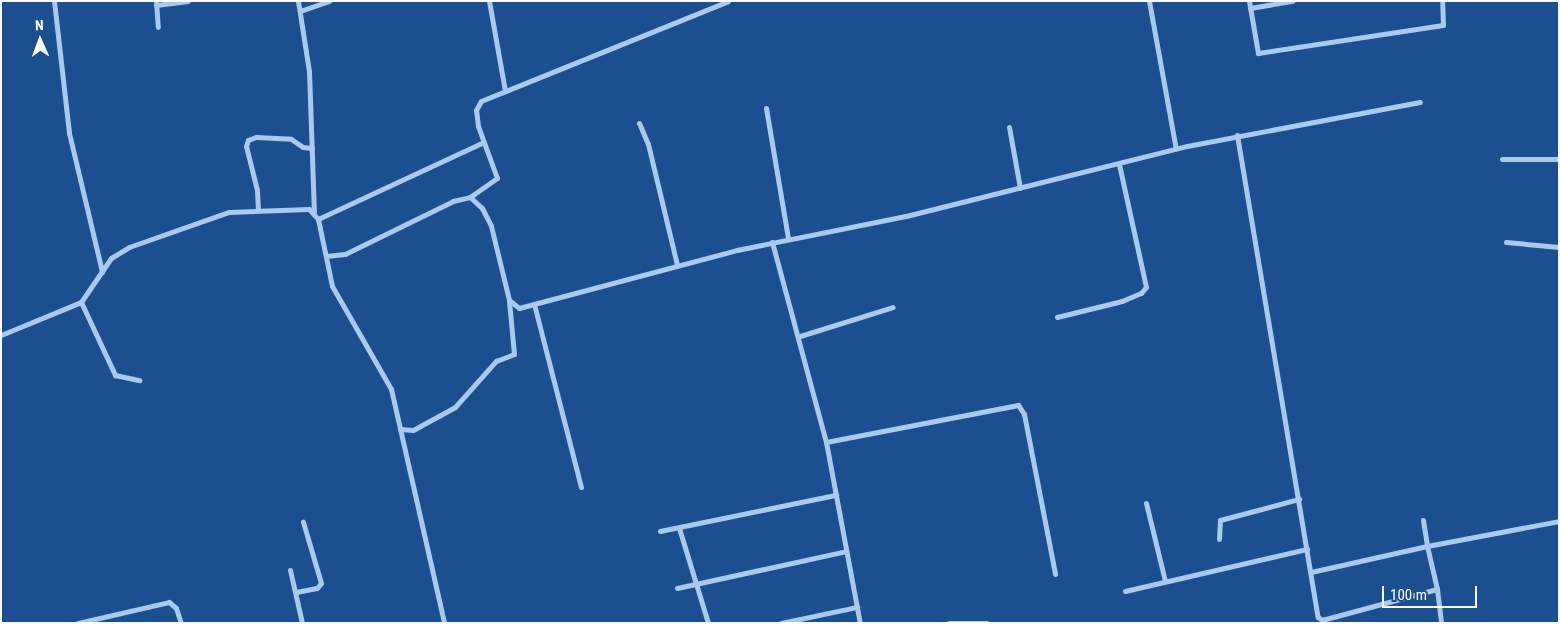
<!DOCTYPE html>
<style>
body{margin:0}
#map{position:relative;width:1560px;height:624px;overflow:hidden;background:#1b4f8f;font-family:"Roboto Condensed",sans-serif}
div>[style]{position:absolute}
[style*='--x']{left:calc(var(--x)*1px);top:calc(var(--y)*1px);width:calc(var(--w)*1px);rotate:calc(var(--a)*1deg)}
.street>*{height:5px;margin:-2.5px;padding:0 2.5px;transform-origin:2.5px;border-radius:2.5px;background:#a9c9ee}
span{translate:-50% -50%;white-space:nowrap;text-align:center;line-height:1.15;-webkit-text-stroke:4px #1b4f8f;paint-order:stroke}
.frame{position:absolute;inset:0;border:2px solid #fff;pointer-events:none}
.north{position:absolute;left:15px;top:15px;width:50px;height:50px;-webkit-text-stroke:4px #1b4f8f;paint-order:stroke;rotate:358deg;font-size:14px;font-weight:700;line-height:20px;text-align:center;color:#fff}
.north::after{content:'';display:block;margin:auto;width:18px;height:22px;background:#fff;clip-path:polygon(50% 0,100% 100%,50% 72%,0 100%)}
.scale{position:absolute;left:1382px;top:586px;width:95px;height:22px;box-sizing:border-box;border:2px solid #fff;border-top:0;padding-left:6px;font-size:15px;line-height:18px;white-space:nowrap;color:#fff;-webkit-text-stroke:4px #1b4f8f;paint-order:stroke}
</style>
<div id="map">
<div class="street">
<div style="--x:54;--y:1;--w:133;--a:83.5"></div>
<div style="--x:69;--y:133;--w:143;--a:76.6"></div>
<div style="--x:156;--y:1;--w:26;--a:86"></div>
<div style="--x:298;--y:1;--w:71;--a:81.1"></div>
<div style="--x:309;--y:71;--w:141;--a:88"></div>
<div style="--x:489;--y:1;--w:91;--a:79.9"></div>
<div style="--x:1149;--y:1;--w:150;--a:79.7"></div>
<div style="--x:1249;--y:1;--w:53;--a:80.2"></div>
<div style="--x:1258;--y:53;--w:187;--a:-8.6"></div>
<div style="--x:1443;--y:25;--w:24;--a:-92"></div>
<div style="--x:156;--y:5;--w:32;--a:-7"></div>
<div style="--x:1250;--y:8;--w:43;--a:-9.5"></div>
<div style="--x:300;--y:11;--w:31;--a:-19"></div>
<div style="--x:766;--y:108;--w:132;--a:80.4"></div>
<div style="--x:639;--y:123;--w:23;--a:67"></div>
<div style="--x:648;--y:144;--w:124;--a:76.5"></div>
<div style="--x:1009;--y:127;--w:62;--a:79.8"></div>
<div style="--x:1237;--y:135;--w:489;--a:80.5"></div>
<div style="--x:1318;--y:617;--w:5;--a:37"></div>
<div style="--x:1322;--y:620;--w:119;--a:-15.1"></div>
<div style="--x:1437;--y:589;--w:34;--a:83"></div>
<div style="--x:1502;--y:159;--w:57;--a:0"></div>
<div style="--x:470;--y:197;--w:33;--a:-35"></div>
<div style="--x:497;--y:178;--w:55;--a:-110.1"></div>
<div style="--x:478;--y:126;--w:16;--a:-97"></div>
<div style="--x:476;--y:110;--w:10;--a:-61"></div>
<div style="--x:481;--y:101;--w:266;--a:-22"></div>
<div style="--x:258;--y:210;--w:20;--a:-93"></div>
<div style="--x:257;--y:190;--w:45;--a:-104"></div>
<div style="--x:246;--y:146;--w:6;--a:-72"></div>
<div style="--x:248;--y:140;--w:9;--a:-21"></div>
<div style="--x:256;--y:137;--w:35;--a:3"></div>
<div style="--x:291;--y:139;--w:14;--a:34"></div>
<div style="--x:303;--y:147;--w:9;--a:6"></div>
<div style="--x:318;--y:219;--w:181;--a:-24.9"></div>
<div style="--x:772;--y:242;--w:207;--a:74.9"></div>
<div style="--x:826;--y:442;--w:184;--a:79.4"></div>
<div style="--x:1506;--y:242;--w:53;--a:5.4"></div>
<div style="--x:326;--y:256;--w:19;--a:-6"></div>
<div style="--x:345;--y:254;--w:120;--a:-26.1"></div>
<div style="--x:453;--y:201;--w:17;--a:-13"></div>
<div style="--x:470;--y:197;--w:16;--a:43"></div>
<div style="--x:482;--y:208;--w:20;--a:63"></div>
<div style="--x:491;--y:226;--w:76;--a:76.3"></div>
<div style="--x:509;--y:300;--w:13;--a:39"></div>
<div style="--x:519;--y:308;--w:226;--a:-14.9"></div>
<div style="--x:737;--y:250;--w:172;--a:-11.4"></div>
<div style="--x:906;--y:216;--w:290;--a:-14"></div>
<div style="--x:1187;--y:146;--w:237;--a:-10.7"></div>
<div style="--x:81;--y:302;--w:81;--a:65"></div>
<div style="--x:115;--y:375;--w:25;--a:12"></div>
<div style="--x:534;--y:304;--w:189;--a:75.6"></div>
<div style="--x:1057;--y:317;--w:67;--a:-13.8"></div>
<div style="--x:1122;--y:301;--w:21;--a:-23"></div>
<div style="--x:1141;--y:293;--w:8;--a:-50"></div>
<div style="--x:1146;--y:287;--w:126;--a:-102.4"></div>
<div style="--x:1;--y:335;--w:87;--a:-22.4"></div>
<div style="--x:81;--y:302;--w:53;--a:-55.7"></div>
<div style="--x:111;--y:258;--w:21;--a:-31"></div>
<div style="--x:129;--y:247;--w:106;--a:-19.3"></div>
<div style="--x:229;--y:212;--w:80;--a:-2.1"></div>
<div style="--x:309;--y:209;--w:13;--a:48"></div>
<div style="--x:318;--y:219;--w:68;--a:78.2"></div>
<div style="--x:332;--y:286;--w:119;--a:60.2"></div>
<div style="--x:391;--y:389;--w:240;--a:77.2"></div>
<div style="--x:800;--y:336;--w:97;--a:-17.3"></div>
<div style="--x:400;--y:429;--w:13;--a:4"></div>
<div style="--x:413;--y:430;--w:48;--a:-28.7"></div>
<div style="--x:455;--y:407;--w:62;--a:-48.3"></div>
<div style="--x:496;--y:361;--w:19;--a:-21"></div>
<div style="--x:514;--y:354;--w:53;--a:-95.4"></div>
<div style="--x:826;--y:442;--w:196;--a:-10.9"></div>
<div style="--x:1018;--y:405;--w:11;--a:56"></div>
<div style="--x:1024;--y:414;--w:163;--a:79"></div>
<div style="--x:1146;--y:503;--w:80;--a:76.3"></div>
<div style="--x:1423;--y:520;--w:26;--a:81"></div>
<div style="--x:1427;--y:546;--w:134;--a:-10.7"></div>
<div style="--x:679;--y:528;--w:99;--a:73"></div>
<div style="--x:660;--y:531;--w:180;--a:-11.6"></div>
<div style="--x:1219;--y:539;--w:19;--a:-87"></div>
<div style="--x:1220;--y:520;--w:82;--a:-14.9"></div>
<div style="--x:290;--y:570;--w:54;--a:77.2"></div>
<div style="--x:1311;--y:572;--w:119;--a:-12.6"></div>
<div style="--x:1427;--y:546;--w:44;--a:76.9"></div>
<div style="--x:677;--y:588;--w:173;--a:-12.3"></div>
<div style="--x:1125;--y:591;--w:187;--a:-13"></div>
<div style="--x:296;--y:592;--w:21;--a:-11"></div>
<div style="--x:317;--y:588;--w:6;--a:-51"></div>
<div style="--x:321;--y:583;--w:64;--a:-106.4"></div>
<div style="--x:78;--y:623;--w:93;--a:-13"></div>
<div style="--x:169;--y:602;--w:9;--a:41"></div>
<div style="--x:176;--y:608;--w:16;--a:72"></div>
<div style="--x:781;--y:623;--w:78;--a:-11.9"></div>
<div style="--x:949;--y:623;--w:38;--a:0"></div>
</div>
<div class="frame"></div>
<div class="north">N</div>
<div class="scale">100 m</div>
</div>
